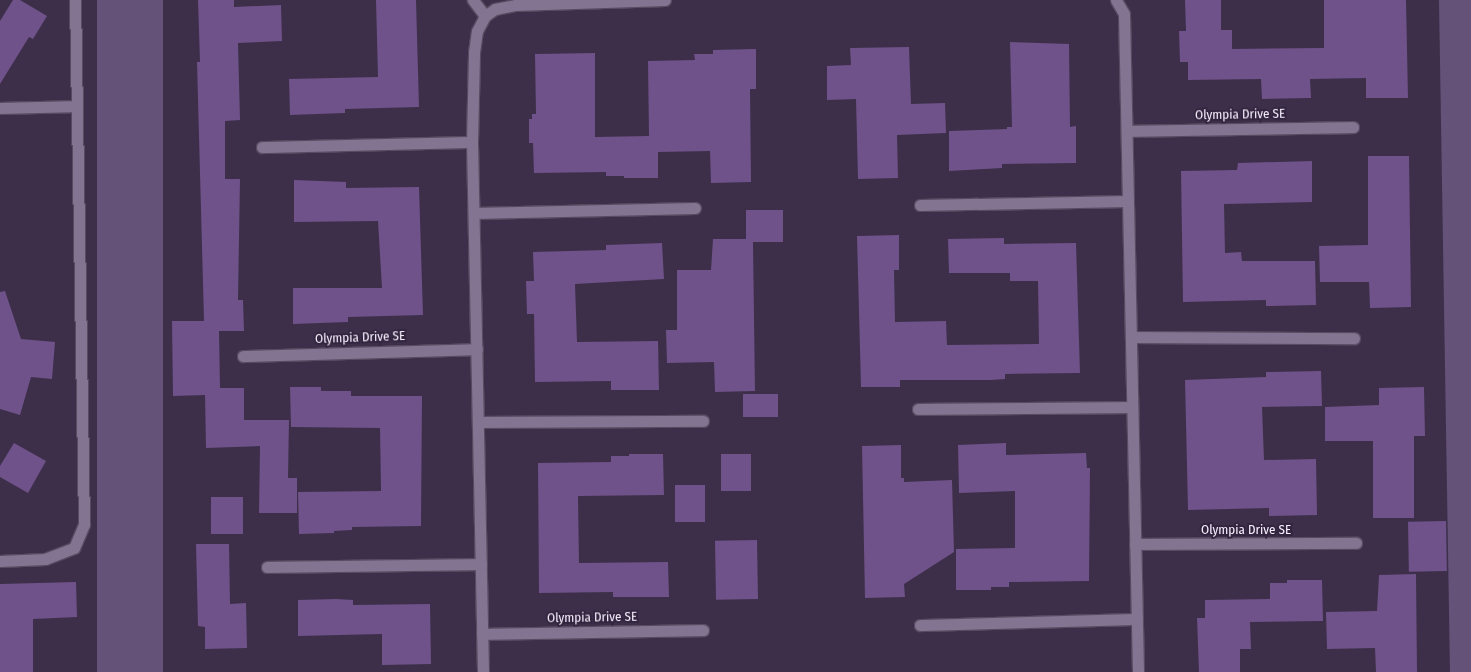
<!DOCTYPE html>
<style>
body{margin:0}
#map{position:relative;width:1471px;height:672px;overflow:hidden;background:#3d2f4a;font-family:"Fira Sans Condensed",sans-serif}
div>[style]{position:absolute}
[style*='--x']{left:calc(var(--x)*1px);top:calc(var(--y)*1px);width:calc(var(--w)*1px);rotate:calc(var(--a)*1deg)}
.green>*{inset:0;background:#655278;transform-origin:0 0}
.building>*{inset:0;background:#6f5289;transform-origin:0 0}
.roads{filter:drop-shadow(1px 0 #574b61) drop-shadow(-1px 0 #574b61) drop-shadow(0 1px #574b61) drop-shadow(0 -1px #574b61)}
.service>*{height:11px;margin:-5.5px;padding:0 5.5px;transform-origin:5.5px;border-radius:5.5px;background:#837492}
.minor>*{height:11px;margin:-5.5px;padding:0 5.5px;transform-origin:5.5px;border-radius:5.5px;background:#837492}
span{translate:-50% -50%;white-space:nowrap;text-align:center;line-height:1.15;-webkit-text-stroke:4px #33253f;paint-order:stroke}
.street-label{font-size:13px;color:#f7f0fe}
</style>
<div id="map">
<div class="green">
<div style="left:97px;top:0;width:66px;height:672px"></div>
<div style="clip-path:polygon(1439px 0,1471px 0,1471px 672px,1450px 672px)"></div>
</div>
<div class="building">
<div style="clip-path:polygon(13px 0,20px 0,47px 16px,33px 39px,29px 37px,0 84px,0 21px)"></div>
<div style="clip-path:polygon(198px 0,234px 0,234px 7px,281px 5px,282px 41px,238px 43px,240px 120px,225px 121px,225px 179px,240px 179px,238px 300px,243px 300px,244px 331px,219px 331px,220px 388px,244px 388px,244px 420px,289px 420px,288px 478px,297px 478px,297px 513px,259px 513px,260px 446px,206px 448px,205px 395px,173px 396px,172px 321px,204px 321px,197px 62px,200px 62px)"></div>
<div style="clip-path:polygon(376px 0,416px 0,419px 107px,345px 109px,345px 113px,290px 115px,289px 79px,378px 77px)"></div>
<div style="clip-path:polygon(1185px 0,1221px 0,1221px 30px,1232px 30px,1232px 49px,1324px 48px,1324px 0,1406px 0,1408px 98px,1366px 98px,1366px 78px,1310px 79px,1311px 98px,1262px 99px,1261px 79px,1188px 80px,1188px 62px,1180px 62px,1179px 31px,1186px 31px)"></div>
<div style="clip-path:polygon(1010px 42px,1069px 44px,1070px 127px,1076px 126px,1076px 163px,1002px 164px,1002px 168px,949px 171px,949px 131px,1007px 129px,1007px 127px,1012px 127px)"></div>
<div style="clip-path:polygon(909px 47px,911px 104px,945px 103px,946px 133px,897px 135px,898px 178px,858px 179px,856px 99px,827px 100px,827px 66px,851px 65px,850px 48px)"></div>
<div style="clip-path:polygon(756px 49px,756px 89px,750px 89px,751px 182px,711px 183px,710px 151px,658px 152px,658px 178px,624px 178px,624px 176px,606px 176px,606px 172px,534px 173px,533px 143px,529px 143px,529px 119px,532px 119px,532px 114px,536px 114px,535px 54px,595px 53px,595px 137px,649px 136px,648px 61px,695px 60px,694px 54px,713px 54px,713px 50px)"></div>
<div style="clip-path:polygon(1368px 156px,1409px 156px,1411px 307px,1370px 308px,1369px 282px,1320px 282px,1319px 246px,1368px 245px)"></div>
<div style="clip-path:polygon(1312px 161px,1312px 202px,1224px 204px,1225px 253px,1241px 252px,1242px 261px,1315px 261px,1316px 305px,1266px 306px,1266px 300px,1183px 302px,1181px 171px,1237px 170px,1238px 163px)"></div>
<div style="clip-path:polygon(294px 180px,346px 182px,346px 188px,419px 187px,423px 315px,348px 317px,348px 322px,293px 324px,293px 288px,382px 288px,378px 221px,294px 222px)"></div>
<div style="clip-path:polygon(746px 210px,783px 210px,783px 242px,753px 242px,755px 391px,715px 392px,714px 362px,667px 363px,666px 330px,677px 330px,677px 270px,711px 270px,713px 239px,746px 239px)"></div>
<div style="clip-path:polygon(899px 235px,899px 270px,894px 270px,895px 322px,946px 321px,947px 345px,1039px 344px,1038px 281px,1010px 281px,1010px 273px,949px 273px,948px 239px,1004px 238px,1004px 244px,1076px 243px,1080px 373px,1005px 374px,1005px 379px,991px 380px,900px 380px,900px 387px,861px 387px,857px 236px)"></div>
<div style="clip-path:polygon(662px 243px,664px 279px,575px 284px,577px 342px,658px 341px,659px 390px,611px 390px,611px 381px,535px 382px,534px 314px,527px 314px,526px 281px,534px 281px,533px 252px,606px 250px,606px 245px)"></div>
<div style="clip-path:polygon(5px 291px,21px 339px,55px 342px,52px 379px,31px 377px,20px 415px,0 409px,0 292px)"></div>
<div style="clip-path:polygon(1321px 371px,1322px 406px,1262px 407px,1264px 460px,1316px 459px,1317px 515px,1269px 516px,1269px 508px,1188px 510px,1185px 380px,1266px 377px,1266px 372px)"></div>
<div style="clip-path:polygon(290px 387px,321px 387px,321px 391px,351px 391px,351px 396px,422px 396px,421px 526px,352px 527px,352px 530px,334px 531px,334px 533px,299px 534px,298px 492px,381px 491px,380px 428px,291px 427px)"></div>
<div style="clip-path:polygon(1424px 387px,1425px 436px,1414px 436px,1414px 518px,1373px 518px,1373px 441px,1325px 441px,1325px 407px,1379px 405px,1379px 388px)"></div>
<div style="left:778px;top:394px;width:23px;height:35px;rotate:90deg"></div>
<div style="clip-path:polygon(14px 443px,46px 461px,28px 493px,0 477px,0 466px)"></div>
<div style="clip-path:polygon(1006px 443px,1006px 455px,1086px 453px,1087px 468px,1090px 468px,1089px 581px,1009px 582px,1009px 587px,991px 587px,991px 590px,956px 590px,956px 549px,1015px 548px,1015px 491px,959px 493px,958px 445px)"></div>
<div style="clip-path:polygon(901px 445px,901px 478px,904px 478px,904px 482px,952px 480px,954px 552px,904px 584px,905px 597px,865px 598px,862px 446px)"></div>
<div style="clip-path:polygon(629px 454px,663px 454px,664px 495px,578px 496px,579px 563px,668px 562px,669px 597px,613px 597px,613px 592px,539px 593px,538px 463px,611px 462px,611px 456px,629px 456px)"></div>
<div style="left:721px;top:454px;width:30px;height:37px"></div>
<div style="left:705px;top:485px;width:37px;height:30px;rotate:90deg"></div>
<div style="left:211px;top:497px;width:32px;height:37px"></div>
<div style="left:1446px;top:521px;width:50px;height:38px;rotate:89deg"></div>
<div style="left:757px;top:540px;width:59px;height:42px;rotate:89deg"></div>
<div style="clip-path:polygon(196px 544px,229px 544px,230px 604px,246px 603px,247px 648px,205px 649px,205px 627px,198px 626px)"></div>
<div style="clip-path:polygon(1416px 574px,1417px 672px,1376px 672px,1375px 648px,1327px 649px,1326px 612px,1377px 611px,1379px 575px)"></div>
<div style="clip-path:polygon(1287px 580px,1322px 580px,1323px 621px,1250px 622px,1251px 649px,1240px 649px,1240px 672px,1199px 672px,1197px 618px,1205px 618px,1205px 600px,1270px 599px,1270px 583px,1287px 583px)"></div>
<div style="clip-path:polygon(76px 582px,77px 617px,33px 619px,33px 672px,0 672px,0 584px)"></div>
<div style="clip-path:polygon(336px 599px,353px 600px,353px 605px,430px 604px,431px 664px,382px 665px,382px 634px,298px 636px,298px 600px)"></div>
</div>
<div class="roads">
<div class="service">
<div style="--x:0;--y:108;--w:75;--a:-1.5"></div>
<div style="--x:0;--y:561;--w:45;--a:-2.5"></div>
<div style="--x:45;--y:559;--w:31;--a:-21"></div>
<div style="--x:74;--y:548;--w:26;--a:-67"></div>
<div style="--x:84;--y:524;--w:524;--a:-90.98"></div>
</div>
<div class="minor">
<div style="--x:473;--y:0;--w:20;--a:53"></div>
<div style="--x:1116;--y:0;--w:16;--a:60"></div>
<div style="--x:1124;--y:14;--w:658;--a:88.78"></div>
<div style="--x:1127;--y:131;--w:226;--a:-1"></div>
<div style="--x:262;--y:147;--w:210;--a:-1.4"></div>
<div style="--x:920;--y:205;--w:208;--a:-1.1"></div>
<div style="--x:474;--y:213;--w:221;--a:-1.3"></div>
<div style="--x:1131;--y:337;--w:223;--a:0.3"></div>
<div style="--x:243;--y:356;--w:234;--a:-1.7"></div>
<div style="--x:918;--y:409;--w:214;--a:-0.5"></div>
<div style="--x:478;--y:422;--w:225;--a:-0.3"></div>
<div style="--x:1135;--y:544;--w:221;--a:-0.3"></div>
<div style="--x:267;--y:567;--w:214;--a:-0.8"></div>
<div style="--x:920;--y:625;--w:217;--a:-1.6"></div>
<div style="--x:482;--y:634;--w:221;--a:-1"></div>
<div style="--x:483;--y:672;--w:530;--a:-91.19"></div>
<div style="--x:472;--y:142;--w:90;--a:-88.7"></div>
<div style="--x:474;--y:52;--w:21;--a:-82"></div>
<div style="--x:477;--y:31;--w:17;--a:-62"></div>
<div style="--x:485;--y:16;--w:12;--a:-35"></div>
<div style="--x:495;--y:9;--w:20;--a:-11"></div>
<div style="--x:515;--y:5;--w:150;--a:-1.9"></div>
</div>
</div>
<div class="street-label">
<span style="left:1240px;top:115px;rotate:-1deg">Olympia Drive SE</span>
<span style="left:360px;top:338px;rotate:-2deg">Olympia Drive SE</span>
<span style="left:1246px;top:530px">Olympia Drive SE</span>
<span style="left:592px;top:618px;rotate:-1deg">Olympia Drive SE</span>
</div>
</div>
